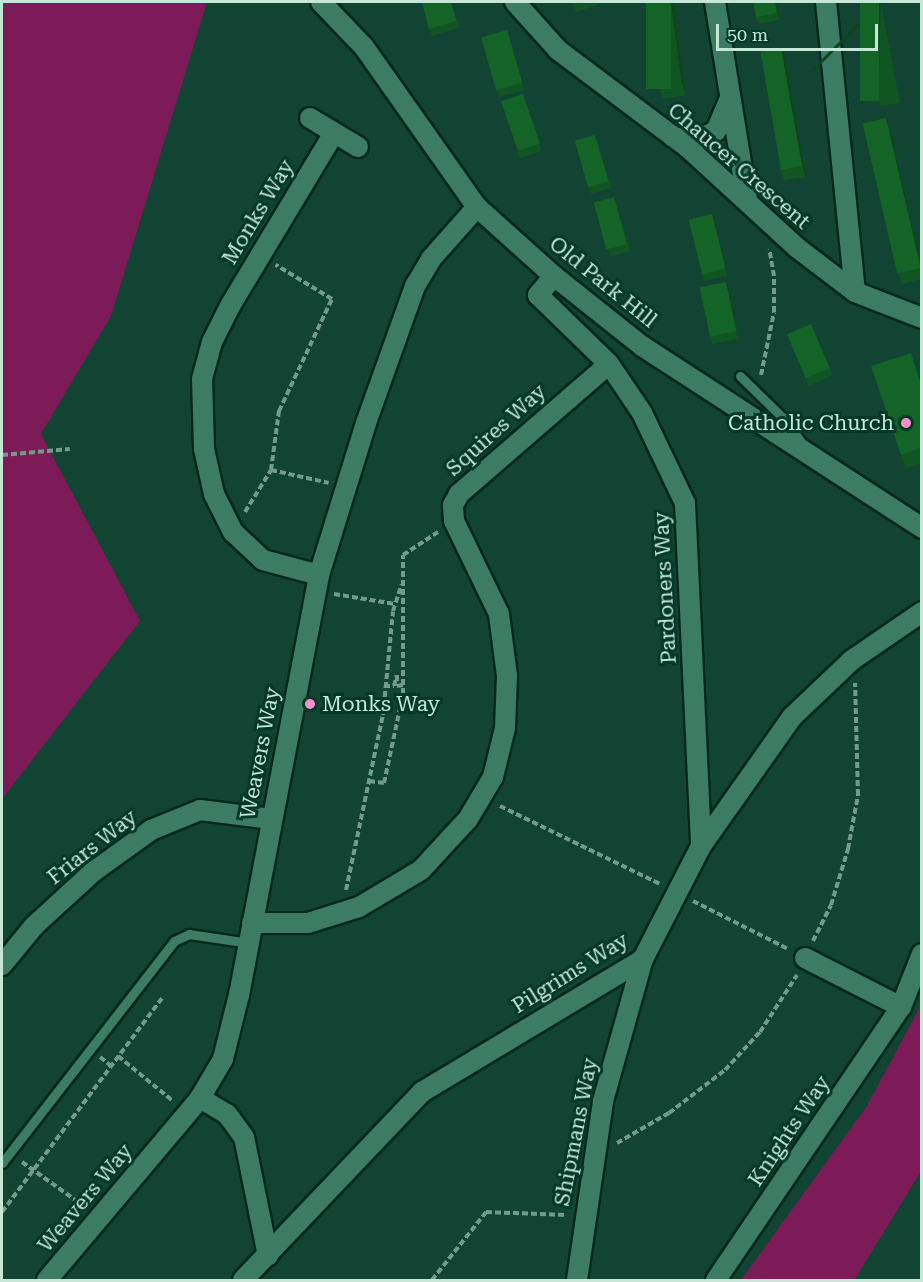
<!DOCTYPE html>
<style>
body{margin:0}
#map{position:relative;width:923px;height:1282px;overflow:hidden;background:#143;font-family:"Roboto Serif",serif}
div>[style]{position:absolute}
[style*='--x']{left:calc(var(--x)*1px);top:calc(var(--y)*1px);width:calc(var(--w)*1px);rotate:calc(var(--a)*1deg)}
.green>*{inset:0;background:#7c1b58}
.path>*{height:4px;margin-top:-2px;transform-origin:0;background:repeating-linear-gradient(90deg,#739b8c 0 6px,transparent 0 9px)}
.roads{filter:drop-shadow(2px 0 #05281c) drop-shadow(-2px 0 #05281c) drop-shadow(0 2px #05281c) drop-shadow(0 -2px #05281c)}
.service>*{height:9px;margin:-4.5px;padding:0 4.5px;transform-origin:4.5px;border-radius:4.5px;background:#3c7c65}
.minor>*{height:20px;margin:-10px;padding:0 10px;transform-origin:10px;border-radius:10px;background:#3c7c65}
.wall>*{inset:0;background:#152;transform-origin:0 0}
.shaded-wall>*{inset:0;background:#0e451b;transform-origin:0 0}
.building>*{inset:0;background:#146327;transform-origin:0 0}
.dots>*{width:16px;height:16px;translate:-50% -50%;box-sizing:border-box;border:3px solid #033929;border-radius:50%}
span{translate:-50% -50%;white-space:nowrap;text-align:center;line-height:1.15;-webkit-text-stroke:6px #033929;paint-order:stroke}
.street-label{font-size:21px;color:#c6e6d8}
.poi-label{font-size:21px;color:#c6e6d8}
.right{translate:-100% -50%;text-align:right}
.left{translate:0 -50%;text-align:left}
.frame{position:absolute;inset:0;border:3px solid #c6e6d8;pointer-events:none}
.scale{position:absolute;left:716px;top:24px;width:162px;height:27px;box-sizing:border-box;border:3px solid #c6e6d8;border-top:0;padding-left:8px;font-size:18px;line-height:21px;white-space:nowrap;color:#c6e6d8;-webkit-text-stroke:4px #033929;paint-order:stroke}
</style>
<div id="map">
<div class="green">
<div style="clip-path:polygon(2px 2px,207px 2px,111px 316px,41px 434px,140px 621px,2px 799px)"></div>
<div style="clip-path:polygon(921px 1005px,921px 1171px,857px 1276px,854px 1280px,741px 1280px,867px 1106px)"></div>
</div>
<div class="path">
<div style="--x:761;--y:375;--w:64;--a:-78.3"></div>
<div style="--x:774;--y:312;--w:36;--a:-90"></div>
<div style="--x:774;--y:276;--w:27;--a:-100"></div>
<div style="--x:2;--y:455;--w:68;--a:-5"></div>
<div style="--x:271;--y:470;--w:59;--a:12.6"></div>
<div style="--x:245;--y:512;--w:49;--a:-58.2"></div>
<div style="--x:271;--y:470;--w:60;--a:-82.3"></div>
<div style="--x:279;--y:411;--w:124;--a:-64.7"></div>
<div style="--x:332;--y:299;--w:66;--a:-148.7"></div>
<div style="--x:334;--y:594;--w:62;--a:9.3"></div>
<div style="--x:384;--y:686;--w:10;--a:0"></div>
<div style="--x:394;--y:686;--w:11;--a:-75"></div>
<div style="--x:397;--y:675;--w:11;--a:90"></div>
<div style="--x:397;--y:686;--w:6;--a:-9"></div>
<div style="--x:369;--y:781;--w:15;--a:8"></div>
<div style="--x:384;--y:783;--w:91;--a:-77.9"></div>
<div style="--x:403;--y:694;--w:139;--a:-90"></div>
<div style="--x:403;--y:555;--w:42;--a:-33.3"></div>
<div style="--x:500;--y:806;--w:178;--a:26"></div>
<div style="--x:346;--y:890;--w:179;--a:-78.1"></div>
<div style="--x:383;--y:715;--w:104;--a:-84.5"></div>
<div style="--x:393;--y:611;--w:28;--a:-72"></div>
<div style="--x:693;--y:901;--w:106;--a:26.8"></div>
<div style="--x:813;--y:941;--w:40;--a:-63.4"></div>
<div style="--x:831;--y:905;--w:59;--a:-73.1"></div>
<div style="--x:848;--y:849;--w:55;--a:-79.5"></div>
<div style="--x:858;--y:795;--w:112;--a:-91.5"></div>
<div style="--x:118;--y:1056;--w:71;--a:39.3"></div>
<div style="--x:100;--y:1057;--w:14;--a:39"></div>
<div style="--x:617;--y:1143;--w:60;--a:-30"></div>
<div style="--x:669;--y:1113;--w:71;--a:-37.5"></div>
<div style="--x:725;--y:1070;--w:52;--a:-47.4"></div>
<div style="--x:760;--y:1032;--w:68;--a:-57"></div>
<div style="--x:22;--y:1162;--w:76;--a:35.4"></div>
<div style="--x:2;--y:1212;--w:269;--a:-53.2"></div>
<div style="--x:432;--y:1280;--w:87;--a:-51.5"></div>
<div style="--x:486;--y:1212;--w:80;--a:2.1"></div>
</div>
<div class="roads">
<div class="service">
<div style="--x:740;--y:376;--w:63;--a:44.4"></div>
<div style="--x:785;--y:420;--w:27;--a:54"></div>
<div style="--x:2;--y:1163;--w:281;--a:-52.2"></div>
<div style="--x:174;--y:941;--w:17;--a:-25"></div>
<div style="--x:189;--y:934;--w:61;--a:8.5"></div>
</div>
<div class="minor">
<div style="--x:321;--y:2;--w:62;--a:46.3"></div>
<div style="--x:364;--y:47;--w:196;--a:54.8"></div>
<div style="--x:477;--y:207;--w:103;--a:41.9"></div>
<div style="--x:554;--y:276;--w:112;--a:38.5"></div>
<div style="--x:642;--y:346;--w:334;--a:33"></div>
<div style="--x:515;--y:2;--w:64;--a:48.1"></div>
<div style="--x:558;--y:50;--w:161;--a:36.9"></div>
<div style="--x:687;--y:147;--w:148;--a:42.5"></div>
<div style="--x:796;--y:247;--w:74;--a:37.3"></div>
<div style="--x:855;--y:292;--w:72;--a:21.2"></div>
<div style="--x:715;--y:2;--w:200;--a:80.8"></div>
<div style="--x:826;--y:2;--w:291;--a:84.3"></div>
<div style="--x:310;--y:118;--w:56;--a:31.1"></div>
<div style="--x:673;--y:137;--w:21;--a:11"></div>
<div style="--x:694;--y:141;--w:24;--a:-24"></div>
<div style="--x:716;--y:131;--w:33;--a:-67"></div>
<div style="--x:554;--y:276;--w:25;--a:130"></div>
<div style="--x:538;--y:295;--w:99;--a:44.2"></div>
<div style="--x:609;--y:364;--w:59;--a:56"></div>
<div style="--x:642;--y:413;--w:100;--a:64.5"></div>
<div style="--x:685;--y:503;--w:343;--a:87.3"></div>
<div style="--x:319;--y:575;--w:58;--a:-165"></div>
<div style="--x:263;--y:560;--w:41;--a:-137"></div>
<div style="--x:233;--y:532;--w:42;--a:-116.6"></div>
<div style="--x:214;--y:494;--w:46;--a:-102.5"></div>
<div style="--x:204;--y:449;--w:70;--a:-91.6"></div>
<div style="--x:202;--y:379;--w:38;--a:-75"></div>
<div style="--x:212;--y:342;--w:40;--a:-63.4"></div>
<div style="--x:230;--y:306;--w:202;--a:-59"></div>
<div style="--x:252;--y:923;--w:56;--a:0"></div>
<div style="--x:308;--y:923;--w:53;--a:-17.4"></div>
<div style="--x:359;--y:907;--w:72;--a:-30.8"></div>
<div style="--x:421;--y:870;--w:69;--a:-47.3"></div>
<div style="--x:468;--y:819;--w:49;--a:-59.2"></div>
<div style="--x:493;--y:777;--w:50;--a:-76.2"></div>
<div style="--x:505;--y:728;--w:52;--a:-87.8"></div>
<div style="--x:507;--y:676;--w:63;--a:-97.4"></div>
<div style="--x:499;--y:614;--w:103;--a:-115.8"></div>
<div style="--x:454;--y:521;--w:16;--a:-94"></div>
<div style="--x:453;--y:505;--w:13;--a:-61"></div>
<div style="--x:459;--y:494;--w:198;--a:-40.9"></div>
<div style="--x:805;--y:958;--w:108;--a:27"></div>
<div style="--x:2;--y:965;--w:50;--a:-50.6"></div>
<div style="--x:34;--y:926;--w:80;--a:-42.5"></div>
<div style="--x:93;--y:872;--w:72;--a:-35.9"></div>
<div style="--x:151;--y:830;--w:53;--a:-22.2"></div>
<div style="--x:200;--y:810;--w:72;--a:7.2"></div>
<div style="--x:200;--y:1098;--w:31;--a:31"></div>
<div style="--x:227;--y:1114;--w:29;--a:54"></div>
<div style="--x:244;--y:1137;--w:121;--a:78.6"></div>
<div style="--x:47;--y:1280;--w:238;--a:-49.9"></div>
<div style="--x:200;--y:1098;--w:45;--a:-59.5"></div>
<div style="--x:223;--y:1059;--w:66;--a:-76"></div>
<div style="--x:239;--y:995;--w:428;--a:-79.2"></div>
<div style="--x:319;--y:575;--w:159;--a:-72.8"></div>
<div style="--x:366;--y:423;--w:145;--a:-70.3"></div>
<div style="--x:415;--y:286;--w:31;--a:-59"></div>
<div style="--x:431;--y:259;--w:69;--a:-48.5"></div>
<div style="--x:243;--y:1280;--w:260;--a:-46.4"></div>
<div style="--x:422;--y:1092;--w:258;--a:-31"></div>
<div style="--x:643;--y:959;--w:127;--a:-62.8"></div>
<div style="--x:701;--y:846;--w:158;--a:-54.8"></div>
<div style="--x:792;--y:717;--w:83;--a:-43.5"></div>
<div style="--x:852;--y:660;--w:85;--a:-34.4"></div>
<div style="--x:577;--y:1280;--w:181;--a:-81.7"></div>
<div style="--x:603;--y:1101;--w:148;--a:-74.3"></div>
<div style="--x:716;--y:1280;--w:330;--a:-55.9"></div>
<div style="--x:901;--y:1007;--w:57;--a:-68.4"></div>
</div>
</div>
<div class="wall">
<div style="clip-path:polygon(451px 2px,459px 28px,432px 36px,429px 29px)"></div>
<div style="clip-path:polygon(572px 2px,597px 2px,598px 5px,576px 12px)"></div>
<div style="clip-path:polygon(646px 2px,673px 2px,686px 95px,663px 99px,659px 88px)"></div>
<div style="clip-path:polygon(776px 2px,780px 20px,758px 24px,756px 17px)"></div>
<div style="clip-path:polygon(881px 4px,900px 103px,881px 106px,878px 99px)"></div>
<div style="clip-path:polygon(507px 30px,524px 90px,499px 97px,496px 90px)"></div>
<div style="clip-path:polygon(781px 48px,785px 58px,806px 177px,784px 180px,780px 170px)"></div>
<div style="left:523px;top:94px;width:60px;height:23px;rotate:72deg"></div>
<div style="clip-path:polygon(890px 129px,921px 265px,921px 279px,902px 284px,898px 273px)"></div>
<div style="clip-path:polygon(595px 135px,611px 188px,591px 194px,589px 187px)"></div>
<div style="clip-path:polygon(614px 197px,630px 251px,610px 257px,608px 250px)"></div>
<div style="clip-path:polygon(712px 214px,715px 221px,727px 276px,704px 281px,702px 274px)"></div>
<div style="clip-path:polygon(729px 290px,738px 339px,712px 344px,710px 336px)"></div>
<div style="clip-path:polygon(787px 335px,830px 368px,833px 375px,809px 386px)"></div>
<div style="clip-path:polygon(921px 382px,921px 463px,906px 468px,901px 455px)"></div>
</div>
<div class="shaded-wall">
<div style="clip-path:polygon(671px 2px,673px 2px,686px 95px,682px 85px)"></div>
<div style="clip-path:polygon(775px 2px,776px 2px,780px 20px,777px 13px)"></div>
<div style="left:879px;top:2px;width:3px;height:96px;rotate:45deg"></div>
<div style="clip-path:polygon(781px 48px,785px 58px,806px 177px,802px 166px)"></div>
<div style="clip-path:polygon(886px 118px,890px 129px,921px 265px,921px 270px)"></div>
<div style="clip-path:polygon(712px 214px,715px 221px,727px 276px,725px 268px)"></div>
<div style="clip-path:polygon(726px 282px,729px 290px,738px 339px,736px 331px)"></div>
</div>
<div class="building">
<div style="clip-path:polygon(422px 2px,451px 2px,456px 21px,429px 29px)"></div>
<div style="left:646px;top:2px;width:25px;height:87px"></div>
<div style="clip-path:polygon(753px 2px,775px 2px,777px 13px,756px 17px)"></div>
<div style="left:860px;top:2px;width:19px;height:99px"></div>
<div style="left:507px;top:30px;width:55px;height:27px;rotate:74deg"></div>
<div style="left:781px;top:48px;width:120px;height:21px;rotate:80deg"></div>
<div style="left:523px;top:94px;width:52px;height:23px;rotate:71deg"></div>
<div style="left:886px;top:118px;width:154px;height:24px;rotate:77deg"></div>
<div style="left:595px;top:135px;width:48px;height:21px;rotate:74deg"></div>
<div style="left:614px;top:197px;width:49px;height:21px;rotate:75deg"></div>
<div style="left:712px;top:214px;width:56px;height:24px;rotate:76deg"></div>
<div style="left:726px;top:282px;width:50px;height:27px;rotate:78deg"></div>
<div style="left:811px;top:324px;width:48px;height:26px;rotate:67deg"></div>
<div style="clip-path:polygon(911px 353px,921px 384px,921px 448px,901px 455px,871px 366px)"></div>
</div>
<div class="dots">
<div style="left:906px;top:423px;background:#f98fc9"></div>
<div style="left:310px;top:704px;background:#f98fc9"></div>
</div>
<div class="street-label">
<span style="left:739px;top:166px;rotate:41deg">Chaucer Crescent</span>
<span style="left:258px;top:212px;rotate:-59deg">Monks Way</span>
<span style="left:603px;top:282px;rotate:39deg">Old Park Hill</span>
<span style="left:496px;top:430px;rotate:-42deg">Squires Way</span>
<span style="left:665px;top:588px;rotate:-93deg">Pardoners Way</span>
<span style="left:260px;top:753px;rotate:-79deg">Weavers Way</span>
<span style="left:92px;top:847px;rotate:-38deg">Friars Way</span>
<span style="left:570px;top:973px;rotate:-32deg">Pilgrims Way</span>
<span style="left:789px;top:1131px;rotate:-56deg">Knights Way</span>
<span style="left:576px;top:1132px;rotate:-79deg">Shipmans Way</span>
<span style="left:85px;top:1198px;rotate:-50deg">Weavers Way</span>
</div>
<div class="poi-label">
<span class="right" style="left:894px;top:423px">Catholic Church</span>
<span class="left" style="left:322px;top:704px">Monks Way</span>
</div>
<div class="frame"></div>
<div class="scale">50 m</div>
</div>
